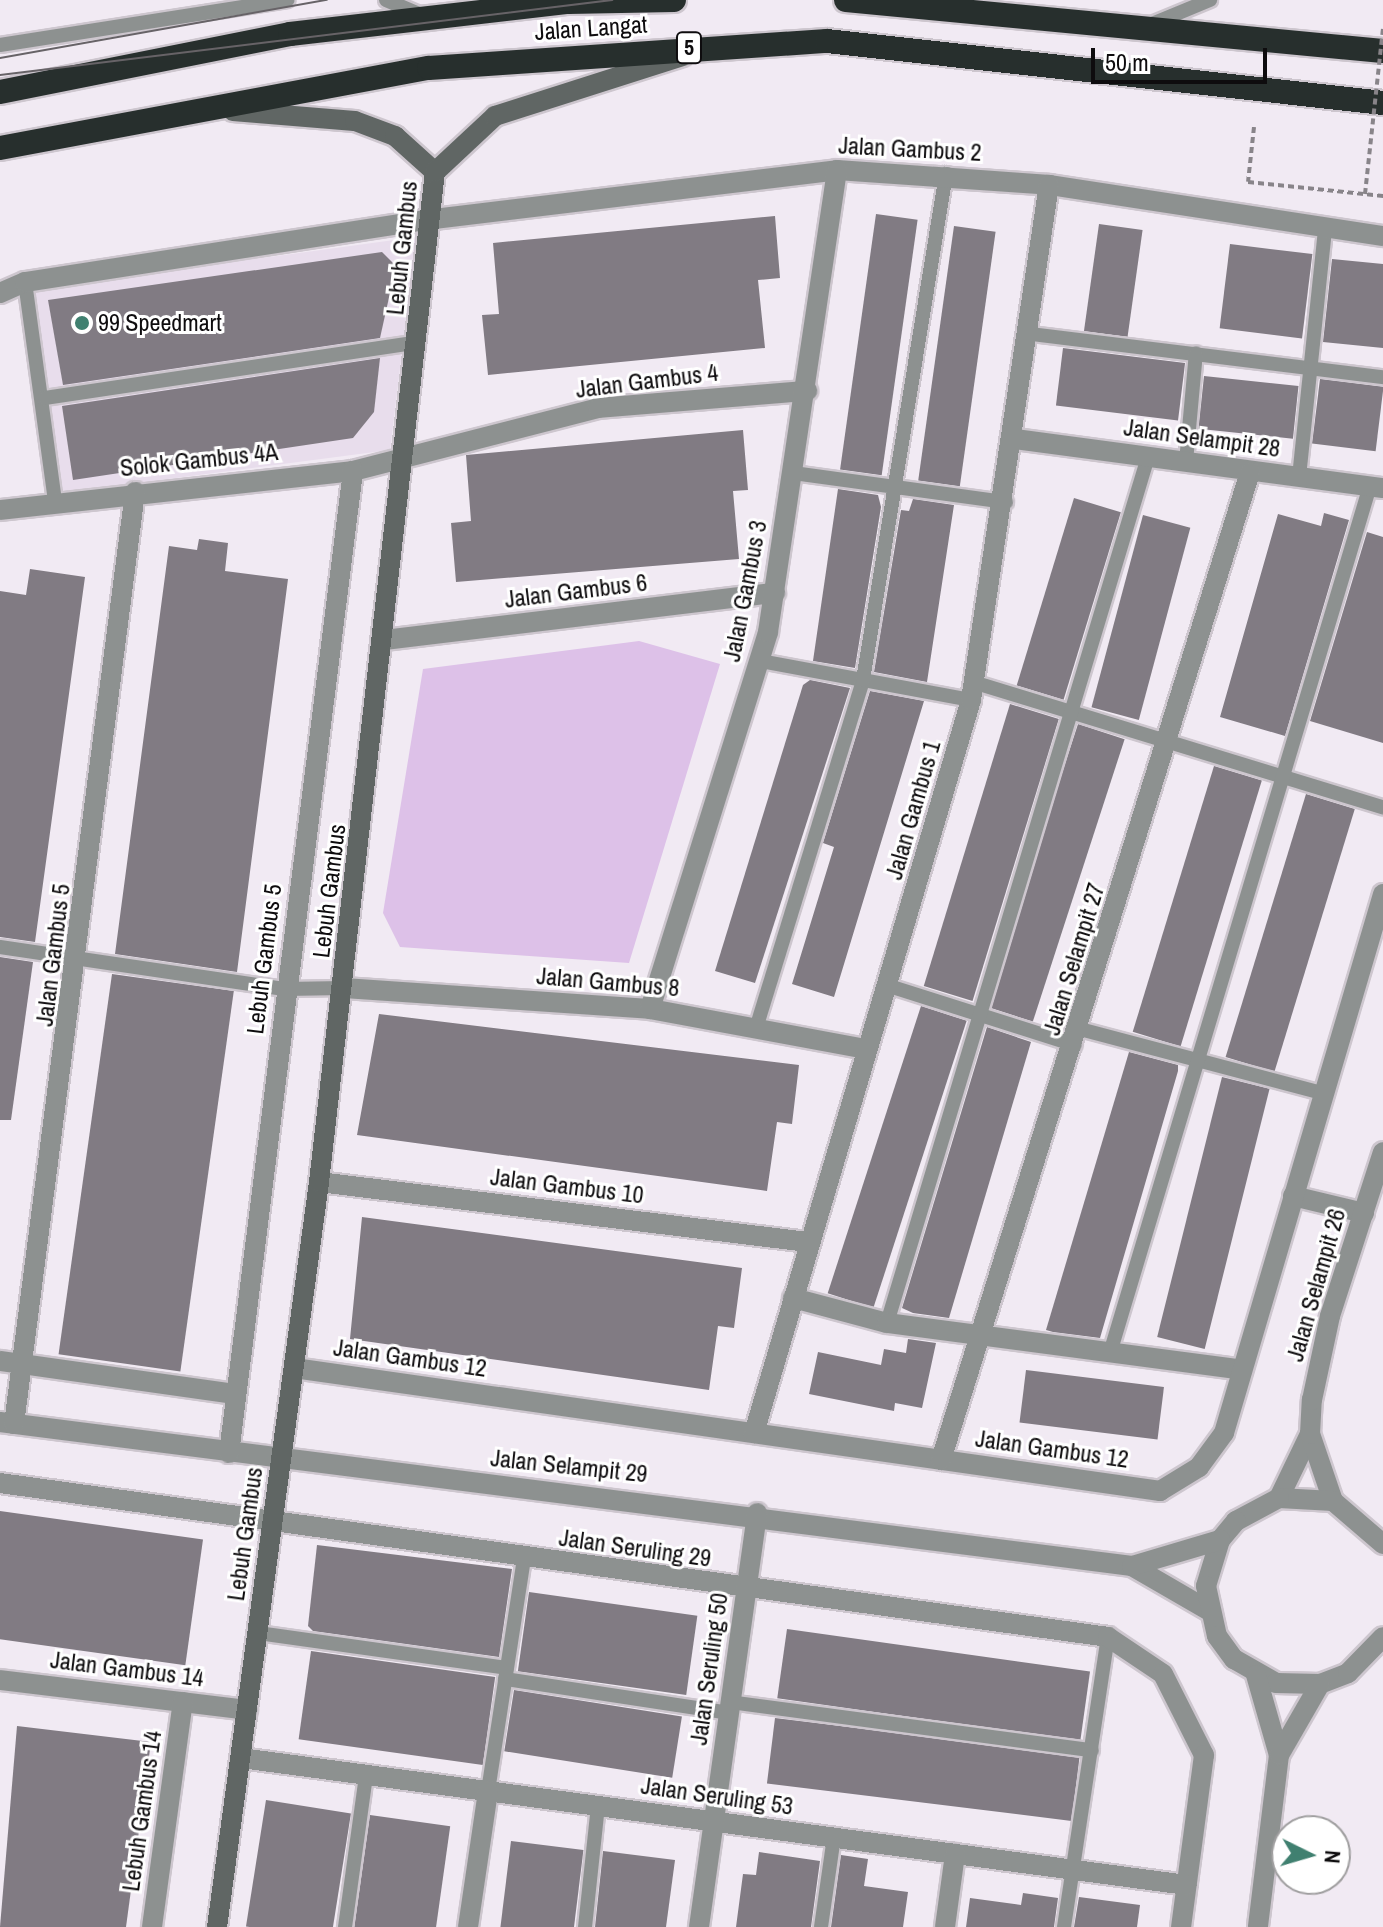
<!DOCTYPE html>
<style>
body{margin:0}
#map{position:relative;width:1383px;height:1927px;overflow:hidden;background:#f1eaf3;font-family:"Archivo Narrow",sans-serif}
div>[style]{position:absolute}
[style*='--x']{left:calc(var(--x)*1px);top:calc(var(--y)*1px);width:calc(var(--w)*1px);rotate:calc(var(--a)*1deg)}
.built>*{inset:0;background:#e8ddec}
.green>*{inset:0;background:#ddc1e8}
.building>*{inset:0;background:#817b83;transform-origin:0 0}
.path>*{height:4px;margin-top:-2px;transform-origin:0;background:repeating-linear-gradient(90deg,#888489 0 6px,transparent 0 10px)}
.roads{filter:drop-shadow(2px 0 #cdc6ce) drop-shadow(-2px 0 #cdc6ce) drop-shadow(0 2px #cdc6ce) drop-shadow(0 -2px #cdc6ce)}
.lane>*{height:14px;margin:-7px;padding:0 7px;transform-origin:7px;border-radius:7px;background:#8d9190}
.street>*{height:20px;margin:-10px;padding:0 10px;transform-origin:10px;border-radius:10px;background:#8d9190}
.secondary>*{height:20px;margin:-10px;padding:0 10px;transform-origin:10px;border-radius:10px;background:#606664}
.highway>*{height:24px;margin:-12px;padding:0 12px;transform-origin:12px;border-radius:12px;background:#272f2d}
.tram>*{height:2px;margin:-1px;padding:0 1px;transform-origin:1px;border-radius:1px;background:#676367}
.path-bridge>*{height:4px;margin-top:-2px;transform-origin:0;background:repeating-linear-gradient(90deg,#888489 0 6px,transparent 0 10px)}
.dots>*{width:22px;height:22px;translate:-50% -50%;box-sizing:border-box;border:4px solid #fff;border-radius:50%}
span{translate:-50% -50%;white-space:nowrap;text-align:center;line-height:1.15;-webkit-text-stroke:6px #fff;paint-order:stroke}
.shield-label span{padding:2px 6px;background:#fff;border:2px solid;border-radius:6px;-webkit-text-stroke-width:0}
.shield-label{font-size:22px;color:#0e0c0e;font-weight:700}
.street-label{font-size:24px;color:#0e0c0e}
.poi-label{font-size:24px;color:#0e0c0e}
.left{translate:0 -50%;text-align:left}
.north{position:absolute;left:1271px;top:1815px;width:80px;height:80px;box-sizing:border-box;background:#fff;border:2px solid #9f9e9f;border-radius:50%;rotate:95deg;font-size:22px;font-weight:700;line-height:32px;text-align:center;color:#0e0c0e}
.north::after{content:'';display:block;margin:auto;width:28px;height:36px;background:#408070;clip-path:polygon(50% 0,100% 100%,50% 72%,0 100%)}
.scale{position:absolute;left:1091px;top:48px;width:176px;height:36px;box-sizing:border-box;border:4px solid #0e0c0e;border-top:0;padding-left:10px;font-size:24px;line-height:28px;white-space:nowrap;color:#0e0c0e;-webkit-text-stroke:6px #fff;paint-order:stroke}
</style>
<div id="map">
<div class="built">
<div style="clip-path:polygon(416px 237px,390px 450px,61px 493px,35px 289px)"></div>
</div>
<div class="green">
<div style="clip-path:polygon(639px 641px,720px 664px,629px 963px,400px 947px,383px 913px,423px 669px)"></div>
</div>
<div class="building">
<div style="left:876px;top:214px;width:42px;height:258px;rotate:8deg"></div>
<div style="clip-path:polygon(775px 216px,780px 278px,758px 280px,765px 348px,488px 375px,482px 315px,499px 314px,493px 243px)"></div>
<div style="left:1099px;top:224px;width:44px;height:108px;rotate:8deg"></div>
<div style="left:954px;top:226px;width:42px;height:257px;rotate:8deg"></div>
<div style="left:1230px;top:244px;width:83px;height:85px;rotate:7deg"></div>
<div style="clip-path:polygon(382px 252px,396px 266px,380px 338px,63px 385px,48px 300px)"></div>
<div style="clip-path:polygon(1332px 259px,1383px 264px,1383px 348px,1323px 342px)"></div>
<div style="left:1063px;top:348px;width:123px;height:58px;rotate:7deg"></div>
<div style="clip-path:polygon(380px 358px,374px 412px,353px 438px,73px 480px,62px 406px)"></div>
<div style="left:1204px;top:376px;width:95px;height:53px;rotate:6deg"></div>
<div style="left:1320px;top:379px;width:64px;height:65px;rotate:7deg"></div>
<div style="clip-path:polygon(743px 430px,748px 490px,733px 491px,739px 559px,456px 582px,451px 523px,471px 521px,466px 455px)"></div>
<div style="clip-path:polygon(838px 489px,878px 495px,881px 507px,855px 668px,813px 661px)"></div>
<div style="left:1074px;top:498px;width:49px;height:196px;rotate:17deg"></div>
<div style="clip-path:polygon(913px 499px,954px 505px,927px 682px,874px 672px,901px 510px,909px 511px)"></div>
<div style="clip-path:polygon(1324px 513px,1349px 520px,1285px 736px,1220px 717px,1278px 514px,1321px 526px)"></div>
<div style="left:1143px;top:515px;width:49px;height:199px;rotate:15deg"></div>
<div style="clip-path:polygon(1367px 532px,1383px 537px,1383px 743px,1310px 721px)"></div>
<div style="clip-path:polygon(199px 539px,228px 543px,225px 571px,288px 579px,237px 972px,115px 954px,169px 546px,197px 550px)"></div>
<div style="clip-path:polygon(30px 569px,85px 577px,35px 942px,0 937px,0 591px,26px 595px)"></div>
<div style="clip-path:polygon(810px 680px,850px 688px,755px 983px,715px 971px,803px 685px)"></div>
<div style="clip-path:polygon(870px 691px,924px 701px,834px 997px,792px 984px,834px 847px,823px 843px)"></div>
<div style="left:1010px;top:704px;width:51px;height:295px;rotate:17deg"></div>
<div style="left:1078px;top:724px;width:49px;height:297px;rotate:18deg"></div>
<div style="left:1214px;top:766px;width:50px;height:278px;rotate:17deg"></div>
<div style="left:1306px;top:794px;width:51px;height:275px;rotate:17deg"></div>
<div style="clip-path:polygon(0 957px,33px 962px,11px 1120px,0 1120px)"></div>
<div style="left:112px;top:974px;width:123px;height:384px;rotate:8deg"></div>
<div style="left:921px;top:1006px;width:48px;height:302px;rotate:18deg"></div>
<div style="clip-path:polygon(379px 1014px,799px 1065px,792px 1124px,777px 1122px,767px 1191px,357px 1135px)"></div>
<div style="clip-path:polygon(987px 1027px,1031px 1042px,949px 1318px,913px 1313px,902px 1308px)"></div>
<div style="clip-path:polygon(1129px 1052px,1178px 1065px,1178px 1071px,1100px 1338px,1053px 1332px,1046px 1330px)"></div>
<div style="left:1222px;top:1077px;width:49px;height:268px;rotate:14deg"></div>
<div style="clip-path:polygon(362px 1217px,742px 1268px,734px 1328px,718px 1326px,709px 1390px,350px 1339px)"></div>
<div style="clip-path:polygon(908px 1339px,936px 1343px,922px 1408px,895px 1403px,894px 1411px,809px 1394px,818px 1352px,881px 1365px,884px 1349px,906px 1353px)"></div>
<div style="left:1026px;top:1370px;width:139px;height:53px;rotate:7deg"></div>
<div style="left:0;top:1511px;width:205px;height:127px;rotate:8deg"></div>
<div style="clip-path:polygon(317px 1545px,512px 1569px,499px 1657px,313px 1631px,308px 1626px)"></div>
<div style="left:529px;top:1592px;width:170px;height:80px;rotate:8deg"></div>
<div style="left:787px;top:1629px;width:306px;height:70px;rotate:8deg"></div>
<div style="left:311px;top:1651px;width:186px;height:89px;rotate:8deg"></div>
<div style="left:514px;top:1690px;width:170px;height:62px;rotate:9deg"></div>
<div style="left:775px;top:1718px;width:307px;height:66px;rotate:7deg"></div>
<div style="clip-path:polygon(17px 1726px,151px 1742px,126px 1927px,0 1927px)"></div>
<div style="left:266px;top:1800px;width:86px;height:128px;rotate:9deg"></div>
<div style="left:370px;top:1815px;width:81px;height:113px;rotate:8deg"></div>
<div style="left:511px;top:1841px;width:73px;height:87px;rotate:7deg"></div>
<div style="clip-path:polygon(603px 1851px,675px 1860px,666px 1927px,595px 1927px)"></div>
<div style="clip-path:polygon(759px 1852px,820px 1861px,811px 1927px,736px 1927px,743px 1874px,756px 1875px)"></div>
<div style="clip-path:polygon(841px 1855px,868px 1859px,864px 1886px,908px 1892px,903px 1927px,831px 1927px)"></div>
<div style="clip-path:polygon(1023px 1893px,1058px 1898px,1054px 1927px,966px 1927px,970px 1898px,1021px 1905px)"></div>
<div style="clip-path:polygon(1079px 1897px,1140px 1905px,1137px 1927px,1074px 1927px)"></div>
</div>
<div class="path">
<div style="--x:1254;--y:127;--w:55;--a:96.2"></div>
<div style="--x:1248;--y:182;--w:136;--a:5.9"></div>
</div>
<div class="roads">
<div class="lane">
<div style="--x:386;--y:0;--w:39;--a:23"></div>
<div style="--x:1152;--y:24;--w:63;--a:-22.5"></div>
<div style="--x:0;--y:45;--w:291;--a:-8.9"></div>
<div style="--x:25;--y:282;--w:221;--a:82.2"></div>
<div style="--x:1031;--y:334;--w:355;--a:7"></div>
<div style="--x:45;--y:398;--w:377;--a:-8.5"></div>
<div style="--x:1186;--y:462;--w:109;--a:-84.8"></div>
<div style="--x:793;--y:473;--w:215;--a:7.8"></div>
<div style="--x:1299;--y:477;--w:249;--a:-84"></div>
<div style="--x:760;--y:661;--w:215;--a:10.5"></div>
<div style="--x:973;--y:682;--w:429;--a:17"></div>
<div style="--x:0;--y:947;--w:289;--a:8.4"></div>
<div style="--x:286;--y:989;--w:57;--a:-1"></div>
<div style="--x:886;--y:985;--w:198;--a:17.6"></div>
<div style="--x:757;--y:1025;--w:361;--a:-72.9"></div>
<div style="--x:863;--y:680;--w:513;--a:-80.68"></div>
<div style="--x:1080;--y:1029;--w:251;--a:14.8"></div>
<div style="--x:887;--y:1323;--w:904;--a:-73.23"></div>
<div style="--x:1110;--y:1353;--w:905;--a:-73.31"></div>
<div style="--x:258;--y:1633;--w:251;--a:8"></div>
<div style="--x:505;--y:1679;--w:227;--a:8.6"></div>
<div style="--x:730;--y:1702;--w:365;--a:7.6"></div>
<div style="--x:488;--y:1791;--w:235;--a:-81.2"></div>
<div style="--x:345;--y:1927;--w:153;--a:-82.1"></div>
<div style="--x:585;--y:1927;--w:122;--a:-83.9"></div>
<div style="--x:821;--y:1927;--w:91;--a:-81.8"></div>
<div style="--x:1064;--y:1927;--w:293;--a:-81.4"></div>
</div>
<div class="street">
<div style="--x:0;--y:293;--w:27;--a:-24"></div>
<div style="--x:25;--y:282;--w:414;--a:-8.8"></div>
<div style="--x:434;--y:219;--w:406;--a:-6.9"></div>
<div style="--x:837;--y:170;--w:213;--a:4"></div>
<div style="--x:1049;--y:185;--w:338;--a:8.7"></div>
<div style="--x:1015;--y:439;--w:371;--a:7.6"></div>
<div style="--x:0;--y:510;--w:355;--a:-6.3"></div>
<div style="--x:353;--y:471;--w:253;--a:-14.4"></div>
<div style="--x:598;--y:408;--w:210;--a:-4.7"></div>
<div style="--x:384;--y:640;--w:394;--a:-6.9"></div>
<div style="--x:343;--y:988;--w:308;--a:3.9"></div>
<div style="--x:650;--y:1009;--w:219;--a:10.5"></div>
<div style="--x:650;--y:1009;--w:395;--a:-72.6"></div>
<div style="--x:768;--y:632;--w:467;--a:-81.5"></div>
<div style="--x:319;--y:1182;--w:493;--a:7"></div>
<div style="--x:1293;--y:1196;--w:73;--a:13.5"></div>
<div style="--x:793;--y:1298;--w:97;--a:14.9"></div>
<div style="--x:887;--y:1323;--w:358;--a:7.5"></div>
<div style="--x:0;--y:1361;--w:236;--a:8"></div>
<div style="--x:294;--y:1368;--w:875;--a:8.08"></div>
<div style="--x:1160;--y:1491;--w:46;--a:-31.6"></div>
<div style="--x:1199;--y:1467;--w:42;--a:-53.7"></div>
<div style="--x:1224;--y:1433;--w:562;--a:-73.56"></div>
<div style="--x:0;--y:1422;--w:1141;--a:7.25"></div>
<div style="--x:1132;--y:1566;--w:88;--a:30.1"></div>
<div style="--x:14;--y:1424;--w:940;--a:-82.6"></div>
<div style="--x:754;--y:1433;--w:764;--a:-73.51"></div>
<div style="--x:971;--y:700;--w:521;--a:-81.39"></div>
<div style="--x:229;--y:1453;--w:990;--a:-82.8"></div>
<div style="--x:941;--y:1460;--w:1035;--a:-72.63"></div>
<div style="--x:0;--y:1483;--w:1119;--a:7.91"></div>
<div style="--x:1108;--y:1637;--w:66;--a:33.9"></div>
<div style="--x:1163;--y:1674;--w:91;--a:63.2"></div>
<div style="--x:1204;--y:1755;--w:174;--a:97.6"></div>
<div style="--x:1279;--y:1498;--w:71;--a:-64.2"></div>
<div style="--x:1333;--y:1501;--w:71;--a:-108.9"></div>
<div style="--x:1310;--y:1434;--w:34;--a:-87"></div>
<div style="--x:1312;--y:1400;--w:86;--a:-77.9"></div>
<div style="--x:1330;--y:1316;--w:172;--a:-72.1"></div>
<div style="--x:1383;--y:1544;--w:66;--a:-139.3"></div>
<div style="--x:1333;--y:1501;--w:54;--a:-176.8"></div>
<div style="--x:1279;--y:1498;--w:49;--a:151.9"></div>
<div style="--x:1236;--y:1521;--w:25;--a:130"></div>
<div style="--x:1220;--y:1540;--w:48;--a:106.9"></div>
<div style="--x:1206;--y:1586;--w:51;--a:77.6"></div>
<div style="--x:1217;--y:1636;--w:29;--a:54"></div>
<div style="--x:1234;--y:1659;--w:48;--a:29.7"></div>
<div style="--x:1276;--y:1683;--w:44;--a:1.3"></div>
<div style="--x:1320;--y:1684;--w:30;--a:-21"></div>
<div style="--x:1348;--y:1673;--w:50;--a:-45.8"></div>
<div style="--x:1132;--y:1566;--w:92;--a:-16.5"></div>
<div style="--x:1256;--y:1675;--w:83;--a:74"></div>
<div style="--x:1279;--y:1755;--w:173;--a:97"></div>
<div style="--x:0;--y:1680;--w:249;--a:6.9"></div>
<div style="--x:1279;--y:1755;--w:82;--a:-60"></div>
<div style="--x:241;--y:1758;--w:954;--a:7.65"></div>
<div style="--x:152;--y:1927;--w:227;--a:-82.2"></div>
<div style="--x:468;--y:1927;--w:137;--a:-81.6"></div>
<div style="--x:699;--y:1927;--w:418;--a:-82"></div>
<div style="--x:945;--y:1927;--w:74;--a:-82.2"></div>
</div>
<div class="secondary">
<div style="--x:233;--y:111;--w:122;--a:4.7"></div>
<div style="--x:355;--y:121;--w:43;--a:20.6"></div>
<div style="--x:395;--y:136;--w:54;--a:42"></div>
<div style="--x:217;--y:1927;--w:752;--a:-82.2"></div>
<div style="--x:319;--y:1182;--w:1017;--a:-83.45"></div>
<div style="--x:435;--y:172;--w:82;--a:-43"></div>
<div style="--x:495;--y:116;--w:197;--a:-17.7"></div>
</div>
<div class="highway">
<div style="--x:846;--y:0;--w:539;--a:5.43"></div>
<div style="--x:0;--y:92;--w:296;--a:-11.3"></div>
<div style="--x:290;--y:34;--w:280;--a:-6.6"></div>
<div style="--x:568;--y:2;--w:106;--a:-1.1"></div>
<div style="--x:0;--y:148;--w:436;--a:-10.6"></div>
<div style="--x:429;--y:68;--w:399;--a:-3.9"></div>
<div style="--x:827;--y:41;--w:559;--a:6.36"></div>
</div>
</div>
<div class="tram">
<div style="--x:0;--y:58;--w:332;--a:-10.1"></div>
<div style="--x:0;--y:75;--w:617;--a:-6.99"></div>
</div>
<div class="path-bridge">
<div style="--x:1365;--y:194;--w:167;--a:-83.8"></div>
</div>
<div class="dots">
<div style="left:82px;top:323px;background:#408070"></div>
</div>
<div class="shield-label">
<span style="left:689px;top:48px">5</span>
</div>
<div class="street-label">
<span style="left:591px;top:28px;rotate:-4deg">Jalan Langat</span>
<span style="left:910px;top:149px;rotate:3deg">Jalan Gambus 2</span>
<span style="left:402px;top:248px;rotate:-84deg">Lebuh Gambus</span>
<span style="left:647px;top:381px;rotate:-7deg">Jalan Gambus 4</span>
<span style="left:1202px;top:438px;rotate:8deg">Jalan Selampit 28</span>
<span style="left:199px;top:460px;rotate:-6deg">Solok Gambus 4A</span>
<span style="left:576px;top:591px;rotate:-7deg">Jalan Gambus 6</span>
<span style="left:745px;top:591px;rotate:-79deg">Jalan Gambus 3</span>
<span style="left:913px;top:810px;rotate:-74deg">Jalan Gambus 1</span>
<span style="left:329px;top:891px;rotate:-83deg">Lebuh Gambus</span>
<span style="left:53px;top:955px;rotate:-83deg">Jalan Gambus 5</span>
<span style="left:264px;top:959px;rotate:-83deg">Lebuh Gambus 5</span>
<span style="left:1074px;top:959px;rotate:-73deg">Jalan Selampit 27</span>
<span style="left:608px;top:982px;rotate:5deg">Jalan Gambus 8</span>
<span style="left:567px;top:1186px;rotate:7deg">Jalan Gambus 10</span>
<span style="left:1316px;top:1285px;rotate:-74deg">Jalan Selampit 26</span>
<span style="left:410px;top:1358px;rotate:8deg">Jalan Gambus 12</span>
<span style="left:1052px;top:1449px;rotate:8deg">Jalan Gambus 12</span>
<span style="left:569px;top:1466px;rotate:6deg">Jalan Selampit 29</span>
<span style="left:245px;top:1534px;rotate:-82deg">Lebuh Gambus</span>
<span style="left:635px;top:1548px;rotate:8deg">Jalan Seruling 29</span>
<span style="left:127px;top:1669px;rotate:7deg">Jalan Gambus 14</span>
<span style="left:709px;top:1669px;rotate:-82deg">Jalan Seruling 50</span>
<span style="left:717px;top:1796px;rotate:8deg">Jalan Seruling 53</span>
<span style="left:142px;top:1811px;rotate:-82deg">Lebuh Gambus 14</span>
</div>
<div class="poi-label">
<span class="left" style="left:98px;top:323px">99 Speedmart</span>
</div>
<div class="north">N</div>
<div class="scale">50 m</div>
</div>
